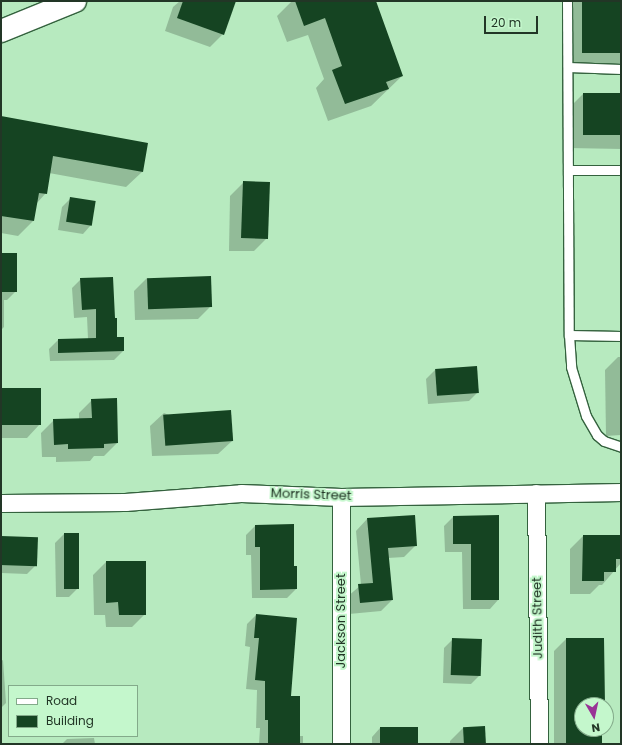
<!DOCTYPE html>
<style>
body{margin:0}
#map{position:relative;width:622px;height:745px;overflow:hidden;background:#b7eabf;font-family:Poppins,sans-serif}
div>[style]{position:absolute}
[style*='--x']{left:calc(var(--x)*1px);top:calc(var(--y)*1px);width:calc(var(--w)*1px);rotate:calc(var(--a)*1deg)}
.shadow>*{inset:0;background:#0003;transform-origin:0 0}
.building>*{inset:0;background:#154422;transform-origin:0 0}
.roads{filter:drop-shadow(1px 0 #34623e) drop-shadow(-1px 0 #34623e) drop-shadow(0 1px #34623e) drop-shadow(0 -1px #34623e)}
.lane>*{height:9px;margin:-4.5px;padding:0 4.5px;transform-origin:4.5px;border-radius:4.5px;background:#fff}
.street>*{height:17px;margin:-8.5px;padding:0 8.5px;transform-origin:8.5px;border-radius:8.5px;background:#fff}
.secondary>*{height:22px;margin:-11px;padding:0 11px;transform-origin:11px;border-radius:11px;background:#fff}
span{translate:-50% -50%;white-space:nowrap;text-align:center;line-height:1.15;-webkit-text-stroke:4px #c4f7cc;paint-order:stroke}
.street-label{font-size:13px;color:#223626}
.frame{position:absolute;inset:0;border:2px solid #223626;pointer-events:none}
.legend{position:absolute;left:8px;top:685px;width:130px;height:52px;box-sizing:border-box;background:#c4f7cc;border:1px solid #83aa8a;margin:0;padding:5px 7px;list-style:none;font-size:12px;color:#223626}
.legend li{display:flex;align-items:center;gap:8px;height:20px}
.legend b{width:20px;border:1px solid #83aa8a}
.north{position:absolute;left:574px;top:697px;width:40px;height:40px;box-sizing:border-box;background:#c4f7cc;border:1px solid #83aa8a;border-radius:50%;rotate:171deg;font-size:11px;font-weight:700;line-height:16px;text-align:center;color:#223626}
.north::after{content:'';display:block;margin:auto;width:14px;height:18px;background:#993296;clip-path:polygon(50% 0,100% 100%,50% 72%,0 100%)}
.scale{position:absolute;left:484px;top:16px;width:54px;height:18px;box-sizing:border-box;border:2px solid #223626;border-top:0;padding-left:5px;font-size:12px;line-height:14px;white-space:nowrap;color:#223626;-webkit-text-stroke:3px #c4f7cc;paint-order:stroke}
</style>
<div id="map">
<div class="shadow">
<div style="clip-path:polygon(180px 1px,235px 1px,223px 34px,210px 47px,165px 31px,173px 7px)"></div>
<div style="clip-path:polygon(292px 1px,375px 1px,402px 76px,371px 106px,328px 121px,316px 88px,324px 79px,308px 35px,287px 42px,277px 16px)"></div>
<div style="left:565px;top:1px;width:56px;height:69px"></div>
<div style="clip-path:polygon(583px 94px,621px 94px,621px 149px,569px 148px,570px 107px)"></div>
<div style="clip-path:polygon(1px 117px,147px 144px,142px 172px,126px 187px,49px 173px,46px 193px,36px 204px,33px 221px,18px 236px,1px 233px)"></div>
<div style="clip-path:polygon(244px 182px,267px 238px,254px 251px,229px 251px,230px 196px)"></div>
<div style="clip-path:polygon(71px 198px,91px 225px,83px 234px,58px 230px,62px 207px)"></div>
<div style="clip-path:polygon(1px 254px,16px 291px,7px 300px,4px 300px,4px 327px,1px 330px)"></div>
<div style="clip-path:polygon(147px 278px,211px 306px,198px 319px,135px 320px,134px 291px)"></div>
<div style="clip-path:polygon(81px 279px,123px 351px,114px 360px,50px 361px,49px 349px,58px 340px,88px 339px,87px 317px,74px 318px,72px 288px)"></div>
<div style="clip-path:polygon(618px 357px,621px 357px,621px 435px,606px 436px,605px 370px)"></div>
<div style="clip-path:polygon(435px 370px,478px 392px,469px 401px,428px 404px,426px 379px)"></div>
<div style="clip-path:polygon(1px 390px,40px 424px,27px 438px,1px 438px)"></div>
<div style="clip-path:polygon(92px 400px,117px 443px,104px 456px,94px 456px,90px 461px,56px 462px,56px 457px,42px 457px,41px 433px,54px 420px,79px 419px,79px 413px)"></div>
<div style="clip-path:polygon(164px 413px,232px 441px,218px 454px,152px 456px,150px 426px)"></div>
<div style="clip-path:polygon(498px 516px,498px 600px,490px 609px,463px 609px,462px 552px,445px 552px,444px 526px,453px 517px)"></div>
<div style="clip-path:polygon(367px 519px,416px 545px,404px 557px,388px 558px,392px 600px,381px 611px,349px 614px,347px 597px,361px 585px,356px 531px)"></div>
<div style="clip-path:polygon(255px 526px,293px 567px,296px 589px,287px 598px,252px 598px,251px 555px,246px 555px,246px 535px)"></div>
<div style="clip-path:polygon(64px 534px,78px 534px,78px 588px,69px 597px,56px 597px,55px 543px)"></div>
<div style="clip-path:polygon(583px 536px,621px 536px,621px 563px,602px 585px,599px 585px,590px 594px,570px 594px,570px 549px)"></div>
<div style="clip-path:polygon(1px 537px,36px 565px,27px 574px,1px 573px)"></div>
<div style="clip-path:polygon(106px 562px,145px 614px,132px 627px,106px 627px,105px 615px,94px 615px,93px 575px)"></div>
<div style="clip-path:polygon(256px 615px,290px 697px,299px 736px,303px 736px,303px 744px,259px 744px,260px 728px,256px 728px,257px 690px,246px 689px,250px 647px,245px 646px,247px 624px)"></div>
<div style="clip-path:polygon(453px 639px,480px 675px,471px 684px,443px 683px,444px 648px)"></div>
<div style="clip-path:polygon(566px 639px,604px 705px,582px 705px,582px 729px,601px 729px,601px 744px,554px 744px,554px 651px)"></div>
<div style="clip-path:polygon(3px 660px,6px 703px,1px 708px,1px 661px)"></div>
<div style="clip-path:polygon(485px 727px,485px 744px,450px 744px,450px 741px,463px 728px)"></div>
<div style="clip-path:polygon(380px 728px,417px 744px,372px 744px,372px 737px)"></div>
<div style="clip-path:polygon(94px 738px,95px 744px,62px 744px,67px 739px)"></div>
</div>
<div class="building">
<div style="clip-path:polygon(183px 1px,236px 1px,224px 35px,177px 18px)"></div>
<div style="clip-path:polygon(295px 1px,376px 1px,403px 76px,386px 82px,389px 89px,345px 104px,332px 70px,342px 66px,325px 18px,304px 26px)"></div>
<div style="left:582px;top:1px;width:39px;height:52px"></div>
<div style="left:583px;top:93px;width:38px;height:42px"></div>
<div style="clip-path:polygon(1px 116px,148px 143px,143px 172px,53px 156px,47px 194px,39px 193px,34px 221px,1px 216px)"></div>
<div style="left:243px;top:181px;width:27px;height:57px;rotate:2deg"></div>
<div style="left:70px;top:197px;width:26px;height:25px;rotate:9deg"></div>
<div style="left:1px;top:253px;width:16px;height:39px"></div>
<div style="left:211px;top:276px;width:31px;height:64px;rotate:88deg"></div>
<div style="clip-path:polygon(113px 277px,115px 318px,117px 318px,117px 337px,124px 337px,124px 351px,58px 353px,58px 339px,96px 338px,96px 309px,82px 310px,80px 278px)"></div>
<div style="left:477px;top:366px;width:27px;height:42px;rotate:86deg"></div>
<div style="left:41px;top:388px;width:37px;height:40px;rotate:90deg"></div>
<div style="clip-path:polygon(117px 398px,118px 443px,104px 444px,104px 448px,68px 449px,68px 444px,54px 445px,53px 419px,92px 418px,91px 399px)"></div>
<div style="left:231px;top:410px;width:31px;height:68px;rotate:86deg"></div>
<div style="clip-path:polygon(415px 515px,417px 546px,388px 548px,393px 600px,360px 603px,358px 584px,373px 583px,367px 518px)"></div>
<div style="clip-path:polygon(499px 515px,499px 600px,471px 600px,471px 544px,453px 544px,453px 516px)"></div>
<div style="clip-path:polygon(294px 524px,294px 566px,297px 566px,297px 589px,260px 590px,260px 547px,255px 547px,255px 525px)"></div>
<div style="left:64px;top:533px;width:15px;height:56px"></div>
<div style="clip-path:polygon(583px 535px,621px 535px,621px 559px,616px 559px,616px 572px,604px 572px,604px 581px,582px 581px)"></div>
<div style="left:1px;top:536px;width:37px;height:29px;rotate:2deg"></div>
<div style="clip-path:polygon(106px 561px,146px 561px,146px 615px,119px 615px,118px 602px,106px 603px)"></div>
<div style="clip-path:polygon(256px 614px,297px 618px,291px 696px,300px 696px,300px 744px,268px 744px,268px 720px,265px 720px,265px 681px,255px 680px,259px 638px,254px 638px)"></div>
<div style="left:452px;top:638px;width:30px;height:37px;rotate:2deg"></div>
<div style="clip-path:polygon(566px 638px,604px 638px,605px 705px,582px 705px,582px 729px,602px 729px,602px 744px,566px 744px)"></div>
<div style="left:485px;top:726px;width:18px;height:22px;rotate:87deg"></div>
<div style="left:380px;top:727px;width:38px;height:17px"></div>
</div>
<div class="roads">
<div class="lane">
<div style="--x:567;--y:1;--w:334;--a:89.7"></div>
<div style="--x:569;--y:335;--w:52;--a:1.1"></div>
<div style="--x:568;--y:67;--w:53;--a:2.2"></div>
<div style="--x:568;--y:170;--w:53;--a:0"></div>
<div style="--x:569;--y:335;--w:32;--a:86"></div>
<div style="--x:571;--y:367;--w:51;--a:73"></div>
<div style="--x:586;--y:416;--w:22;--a:60"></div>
<div style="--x:597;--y:435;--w:9;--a:41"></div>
<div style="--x:604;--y:441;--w:18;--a:19"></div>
</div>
<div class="street">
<div style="--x:536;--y:493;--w:251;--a:89.3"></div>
<div style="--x:341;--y:497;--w:247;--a:90"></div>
<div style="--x:1;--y:503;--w:124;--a:-0.5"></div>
<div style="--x:125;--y:502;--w:116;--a:-4.4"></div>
<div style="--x:241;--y:493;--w:100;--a:2.3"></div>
<div style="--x:341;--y:497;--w:280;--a:-1"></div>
</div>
<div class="secondary">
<div style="--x:1;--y:31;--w:80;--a:-22.1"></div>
</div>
</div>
<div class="street-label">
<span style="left:311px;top:495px;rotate:2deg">Morris Street</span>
<span style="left:538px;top:618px;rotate:-91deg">Judith Street</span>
<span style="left:341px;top:621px;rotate:-90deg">Jackson Street</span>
</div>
<div class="frame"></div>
<ul class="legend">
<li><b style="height:5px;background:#fff"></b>Road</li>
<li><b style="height:11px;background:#154422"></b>Building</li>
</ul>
<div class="north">N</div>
<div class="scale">20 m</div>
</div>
